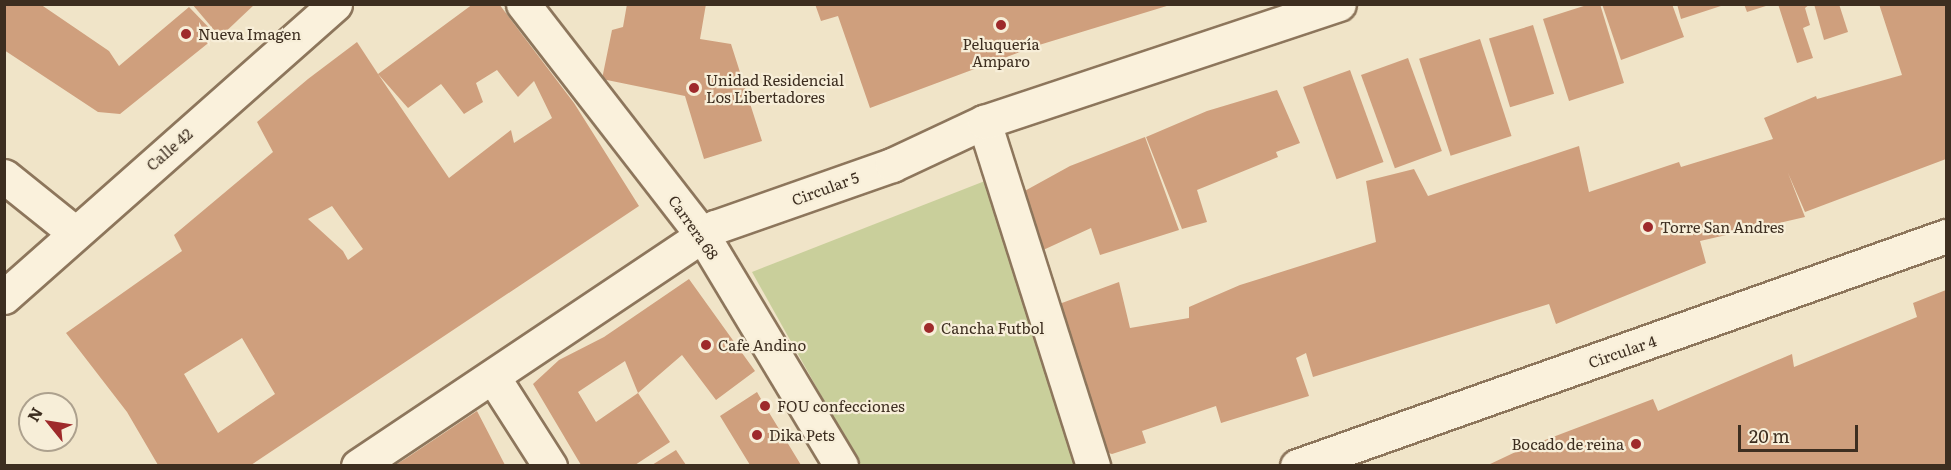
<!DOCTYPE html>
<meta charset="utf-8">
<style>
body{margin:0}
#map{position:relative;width:1951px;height:470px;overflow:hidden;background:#f0e4c8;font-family:Literata,serif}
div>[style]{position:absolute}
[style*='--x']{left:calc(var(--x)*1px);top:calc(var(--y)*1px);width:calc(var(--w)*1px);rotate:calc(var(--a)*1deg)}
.green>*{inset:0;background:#c9cf9b}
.building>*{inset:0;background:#cf9f7d;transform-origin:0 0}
.roads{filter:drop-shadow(2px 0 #8d765c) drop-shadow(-2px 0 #8d765c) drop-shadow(0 2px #8d765c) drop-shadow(0 -2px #8d765c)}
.minor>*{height:33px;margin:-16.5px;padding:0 16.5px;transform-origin:16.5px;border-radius:16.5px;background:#faf1dc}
.dots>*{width:16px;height:16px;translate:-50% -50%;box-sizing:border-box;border:3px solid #f7eed8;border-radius:50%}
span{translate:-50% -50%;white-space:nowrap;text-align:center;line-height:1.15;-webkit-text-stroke:4.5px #f7eed8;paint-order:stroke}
.poi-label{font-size:15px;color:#3d2e20}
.left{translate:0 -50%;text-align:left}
.right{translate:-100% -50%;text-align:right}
.street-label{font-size:15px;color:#3d2e20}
.frame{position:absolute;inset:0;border:6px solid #3d2e20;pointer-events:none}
.north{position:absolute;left:18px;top:392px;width:60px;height:60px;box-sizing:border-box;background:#f7eed8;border:2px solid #ada18e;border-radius:50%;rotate:300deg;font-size:16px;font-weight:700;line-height:24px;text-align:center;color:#3d2e20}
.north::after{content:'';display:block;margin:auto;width:21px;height:27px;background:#9e2a2b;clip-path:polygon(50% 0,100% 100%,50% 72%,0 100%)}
.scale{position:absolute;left:1738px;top:425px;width:120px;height:27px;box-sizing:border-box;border:3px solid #3d2e20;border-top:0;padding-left:8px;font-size:18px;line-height:21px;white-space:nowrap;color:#3d2e20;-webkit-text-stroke:4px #f7eed8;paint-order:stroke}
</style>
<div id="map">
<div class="green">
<div style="clip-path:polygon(990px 179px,1080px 465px,860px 465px,752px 272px)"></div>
</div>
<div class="building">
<div style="clip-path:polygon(4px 4px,40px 4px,109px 51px,119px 66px,189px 7px,217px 36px,120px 114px,98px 112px,4px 50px)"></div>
<div style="clip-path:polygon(192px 4px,255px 4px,220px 37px)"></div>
<div style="clip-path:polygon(evenodd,473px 4px,499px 4px,574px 103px,639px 206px,251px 465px,158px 465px,127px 412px,66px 333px,182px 251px,174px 235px,273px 152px,257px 122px,308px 79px,357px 42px,378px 74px,473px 4px,497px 70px,518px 97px,534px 81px,552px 118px,514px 143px,511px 130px,449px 178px,378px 74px,408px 108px,441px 84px,464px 114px,483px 102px,476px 83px,497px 70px,473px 4px,332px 206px,363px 249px,348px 260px,343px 251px,308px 219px,332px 206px,473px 4px,242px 338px,275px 394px,218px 433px,184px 374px,242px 338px)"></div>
<div style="clip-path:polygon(627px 4px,706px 4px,700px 39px,731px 44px,762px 141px,704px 159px,685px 96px,602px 79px,612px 30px,623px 27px)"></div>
<div style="clip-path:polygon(815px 4px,1170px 4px,1170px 5px,1039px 45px,870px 108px,838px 16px,821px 21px)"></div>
<div style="clip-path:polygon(1590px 4px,1600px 4px,1624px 83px,1569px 101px,1543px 19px)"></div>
<div style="clip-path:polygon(1602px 4px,1672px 4px,1684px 37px,1621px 60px)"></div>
<div style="clip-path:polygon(1677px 4px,1724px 4px,1724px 5px,1681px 19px)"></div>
<div style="clip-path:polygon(1744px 4px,1769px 4px,1769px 5px,1747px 12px)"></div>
<div style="clip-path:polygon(1778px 4px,1810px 4px,1805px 8px,1810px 25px,1803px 28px,1813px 58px,1797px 63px)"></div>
<div style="clip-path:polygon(1814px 4px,1839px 4px,1848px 32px,1824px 40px)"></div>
<div style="clip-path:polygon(1879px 4px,1946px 4px,1946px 159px,1805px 212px,1788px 173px,1805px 217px,1700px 241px,1706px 263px,1556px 324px,1549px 304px,1313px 377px,1306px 353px,1296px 358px,1309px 396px,1221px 423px,1216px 406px,1142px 431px,1146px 443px,1112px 454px,1099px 450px,1051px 307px,1119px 282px,1130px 328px,1189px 318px,1189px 307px,1240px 285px,1376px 242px,1366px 181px,1414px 169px,1428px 196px,1579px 146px,1589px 192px,1679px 162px,1681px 167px,1773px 139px,1764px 118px,1816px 96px,1817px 99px,1902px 75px)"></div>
<div style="left:1533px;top:25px;width:72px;height:46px;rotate:73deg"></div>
<div style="left:1480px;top:39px;width:102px;height:64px;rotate:72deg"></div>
<div style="left:1408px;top:58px;width:99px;height:50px;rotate:70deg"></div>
<div style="left:1350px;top:70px;width:98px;height:50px;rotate:70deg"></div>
<div style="clip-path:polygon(1277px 90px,1300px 143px,1276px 152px,1278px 157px,1197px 190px,1207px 222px,1182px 229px,1146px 137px,1207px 111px)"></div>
<div style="clip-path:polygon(1145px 137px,1179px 230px,1100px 255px,1091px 228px,1041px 251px,1021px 193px,1070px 166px)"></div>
<div style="clip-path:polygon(689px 279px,755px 371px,716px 400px,682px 355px,638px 393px,625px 361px,578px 392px,596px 422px,638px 393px,670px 442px,635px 465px,581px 465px,533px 384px,559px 360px,604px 337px)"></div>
<div style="clip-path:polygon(1946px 290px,1946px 465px,1488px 465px,1524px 448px,1653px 399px,1658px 411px,1792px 354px,1794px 367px,1917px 317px,1913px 303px)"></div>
<div style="clip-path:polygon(757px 392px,765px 406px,801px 465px,750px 465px,720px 416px)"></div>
<div style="clip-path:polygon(477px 411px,505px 465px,395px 465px,405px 459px)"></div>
<div style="clip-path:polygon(676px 450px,686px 465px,652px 465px)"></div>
</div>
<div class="roads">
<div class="minor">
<div style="--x:523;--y:4;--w:294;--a:52.2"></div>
<div style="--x:703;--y:236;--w:268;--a:59"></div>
<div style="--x:984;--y:122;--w:361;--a:72.4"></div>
<div style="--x:4;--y:176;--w:90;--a:38.7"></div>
<div style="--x:4;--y:297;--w:442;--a:-41.5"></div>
<div style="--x:493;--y:377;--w:106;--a:57.4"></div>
<div style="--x:358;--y:466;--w:430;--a:-33.8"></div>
<div style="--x:715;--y:227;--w:188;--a:-19.3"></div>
<div style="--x:892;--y:165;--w:102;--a:-25.1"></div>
<div style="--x:984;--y:122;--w:374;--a:-18.4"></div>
<div style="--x:1297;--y:466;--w:689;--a:-19.51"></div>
</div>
</div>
<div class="dots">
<div style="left:1001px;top:25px;background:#9e2a2b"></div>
<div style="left:186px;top:34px;background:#9e2a2b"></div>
<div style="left:694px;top:88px;background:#9e2a2b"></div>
<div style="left:1648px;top:227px;background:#9e2a2b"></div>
<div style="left:929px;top:328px;background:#9e2a2b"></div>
<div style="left:706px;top:345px;background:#9e2a2b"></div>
<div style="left:765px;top:406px;background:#9e2a2b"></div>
<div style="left:757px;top:435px;background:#9e2a2b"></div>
<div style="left:1636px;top:444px;background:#9e2a2b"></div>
</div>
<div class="poi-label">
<span class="left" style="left:198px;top:34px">Nueva Imagen</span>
<span style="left:1001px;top:52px">Peluquería<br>Amparo</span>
<span class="left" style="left:706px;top:88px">Unidad Residencial<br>Los Libertadores</span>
<span class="left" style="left:1660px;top:227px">Torre San Andres</span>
<span class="left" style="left:941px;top:328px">Cancha Futbol</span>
<span class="left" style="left:718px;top:345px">Cafe Andino</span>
<span class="left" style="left:777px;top:406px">FOU confecciones</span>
<span class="left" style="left:769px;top:435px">Dika Pets</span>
<span class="right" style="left:1624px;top:444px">Bocado de reina</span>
</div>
<div class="street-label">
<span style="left:169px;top:149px;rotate:-41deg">Calle 42</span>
<span style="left:825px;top:188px;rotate:-20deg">Circular 5</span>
<span style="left:694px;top:227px;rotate:55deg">Carrera 68</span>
<span style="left:1622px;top:351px;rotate:-19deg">Circular 4</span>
</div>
<div class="frame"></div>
<div class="north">N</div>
<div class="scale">20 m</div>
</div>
